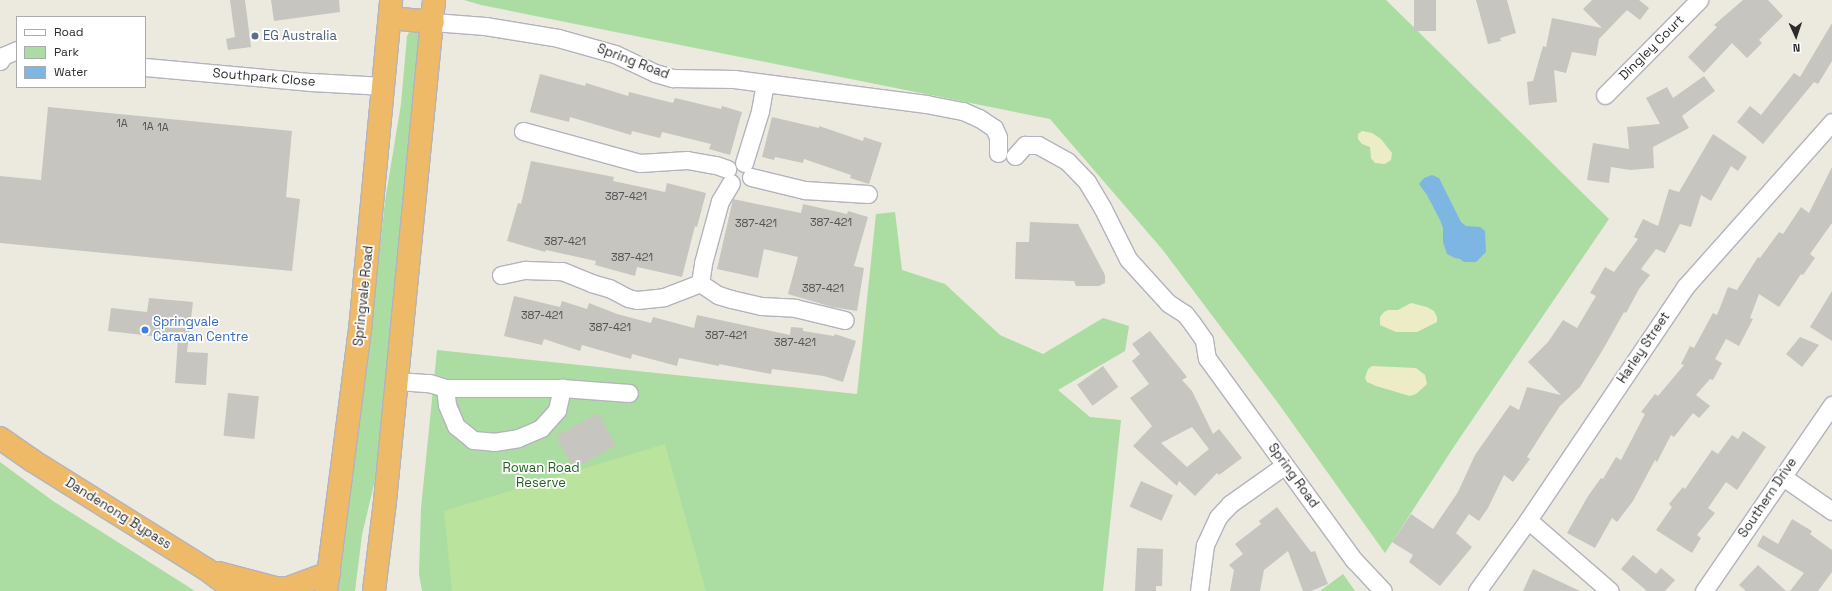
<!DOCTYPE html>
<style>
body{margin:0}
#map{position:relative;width:1832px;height:591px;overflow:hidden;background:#ece9df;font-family:"Space Grotesk",sans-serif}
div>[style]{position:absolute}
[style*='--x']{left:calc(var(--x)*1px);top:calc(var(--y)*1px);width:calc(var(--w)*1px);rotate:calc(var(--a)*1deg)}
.green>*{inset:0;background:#abdca2}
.sand>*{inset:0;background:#ecedc6}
.pitch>*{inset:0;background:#bae39e}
.water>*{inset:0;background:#7db6e3}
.building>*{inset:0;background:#c7c5bf;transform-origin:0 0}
.roads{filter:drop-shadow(1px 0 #b3b3be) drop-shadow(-1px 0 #b3b3be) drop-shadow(0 1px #b3b3be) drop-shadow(0 -1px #b3b3be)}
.minor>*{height:17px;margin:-8.5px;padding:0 8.5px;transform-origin:8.5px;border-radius:8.5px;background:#fff}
.highway>*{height:22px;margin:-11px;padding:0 11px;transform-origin:11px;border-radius:11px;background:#eeba68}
.dots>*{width:11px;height:11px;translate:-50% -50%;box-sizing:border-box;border:2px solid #fff;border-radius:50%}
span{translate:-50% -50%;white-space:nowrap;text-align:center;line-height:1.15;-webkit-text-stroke:3.5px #fff;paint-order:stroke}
.number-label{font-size:11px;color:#535251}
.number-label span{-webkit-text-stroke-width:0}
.service-label{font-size:13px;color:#4e5e75}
.left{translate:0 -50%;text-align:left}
.street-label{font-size:13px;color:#2c2c2c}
.shop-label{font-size:13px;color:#366cbe}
.park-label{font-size:13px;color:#246222}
.legend{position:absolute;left:16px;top:16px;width:130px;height:72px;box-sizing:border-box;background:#fff;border:1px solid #ababab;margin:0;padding:5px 7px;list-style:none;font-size:12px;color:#2c2c2c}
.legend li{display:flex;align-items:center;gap:8px;height:20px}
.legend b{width:20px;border:1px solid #ababab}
.north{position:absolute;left:1776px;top:16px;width:40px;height:40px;-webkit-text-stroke:3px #fff;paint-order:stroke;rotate:177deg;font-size:11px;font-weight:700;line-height:16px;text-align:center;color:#2c2c2c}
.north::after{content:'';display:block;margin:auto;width:14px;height:18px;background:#2c2c2c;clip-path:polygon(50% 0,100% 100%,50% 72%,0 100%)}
</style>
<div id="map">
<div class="green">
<div style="clip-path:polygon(464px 0,1386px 0,1609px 219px,1455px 445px,1385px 553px,1278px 403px,1162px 249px,1050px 119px,481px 5px)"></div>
<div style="clip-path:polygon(410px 30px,419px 31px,420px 34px,419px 56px,375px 480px,362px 535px,355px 591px,337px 591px,367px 369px,385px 201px,401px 104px,407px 36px)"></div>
<div style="clip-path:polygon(895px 212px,902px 270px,945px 284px,1000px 335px,1043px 354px,1103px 318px,1129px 326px,1125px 351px,1058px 390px,1090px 417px,1121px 420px,1103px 591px,422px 591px,419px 574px,421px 508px,437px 350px,857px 394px,876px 214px)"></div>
<div style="clip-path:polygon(0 462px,53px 501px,195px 591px,0 591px)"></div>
<div style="clip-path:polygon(1343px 574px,1355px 591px,1320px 591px)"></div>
</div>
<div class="sand">
<div style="clip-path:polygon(1362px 131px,1372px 133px,1381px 139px,1392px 153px,1391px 160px,1385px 164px,1375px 163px,1371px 158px,1370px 147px,1362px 144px,1358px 139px,1358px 134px)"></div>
<div style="clip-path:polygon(1411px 303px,1427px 307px,1434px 311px,1437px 317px,1437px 322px,1417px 332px,1396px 332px,1380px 325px,1380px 317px,1384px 312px,1388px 310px,1398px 310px)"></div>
<div style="clip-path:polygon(1372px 366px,1416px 368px,1425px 375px,1427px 384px,1416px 394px,1410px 396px,1376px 386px,1367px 382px,1365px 378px,1368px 369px)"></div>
</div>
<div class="pitch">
<div style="clip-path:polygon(665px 444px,706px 591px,452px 591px,444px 511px)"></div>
</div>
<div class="water">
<div style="clip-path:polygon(1432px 175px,1439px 178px,1461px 222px,1466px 226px,1480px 227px,1485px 231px,1486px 252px,1476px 262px,1464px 262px,1460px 259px,1455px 258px,1447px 254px,1443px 242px,1443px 228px,1440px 220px,1427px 195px,1419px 184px,1424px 178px)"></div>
</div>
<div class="building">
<div style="clip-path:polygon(230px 0,245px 0,251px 47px,228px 50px,226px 39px,235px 37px)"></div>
<div style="clip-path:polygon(271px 0,339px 0,340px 12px,274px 21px)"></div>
<div style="left:1414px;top:0;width:22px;height:31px"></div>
<div style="clip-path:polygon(1476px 0,1507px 0,1516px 33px,1500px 38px,1501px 41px,1488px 44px)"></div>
<div style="clip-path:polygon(1592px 0,1639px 0,1649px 8px,1640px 20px,1627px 10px,1599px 39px,1596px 56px,1572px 52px,1566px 73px,1554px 70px,1557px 102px,1529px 105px,1527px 82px,1533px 81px,1543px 46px,1546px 47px,1552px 18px,1602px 28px,1583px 9px)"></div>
<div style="clip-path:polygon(1743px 0,1768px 0,1783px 16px,1759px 40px,1762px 43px,1747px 58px,1732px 43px,1704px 73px,1688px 57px,1717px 27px,1714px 25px)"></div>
<div style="clip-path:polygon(1832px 23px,1832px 61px,1818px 84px,1814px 82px,1763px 144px,1737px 122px,1750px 106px,1761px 115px,1794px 73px,1800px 77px)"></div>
<div style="clip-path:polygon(540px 74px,585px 86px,586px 83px,628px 96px,629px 92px,673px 103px,675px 98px,721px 109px,722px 106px,742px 112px,730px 155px,709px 149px,711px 144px,662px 132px,660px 138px,632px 131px,631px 135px,570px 117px,569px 122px,530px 112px)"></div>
<div style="clip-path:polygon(1704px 76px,1715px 91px,1682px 116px,1689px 128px,1653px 147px,1654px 168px,1630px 170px,1611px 167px,1609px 183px,1587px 180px,1593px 143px,1629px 149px,1627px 127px,1660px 124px,1646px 98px,1667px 87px,1673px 98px)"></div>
<div style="clip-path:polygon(48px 107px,292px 131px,286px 197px,300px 199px,292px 271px,0 243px,0 176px,41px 180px)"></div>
<div style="clip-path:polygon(772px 117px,819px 128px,819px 126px,863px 141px,864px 137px,882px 143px,869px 184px,850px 178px,851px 175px,804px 159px,803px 163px,775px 157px,774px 160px,762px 157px)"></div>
<div style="clip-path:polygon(1713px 134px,1747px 157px,1738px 171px,1731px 166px,1711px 201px,1701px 195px,1691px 227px,1680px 224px,1665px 253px,1656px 249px,1641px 269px,1650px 275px,1639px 289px,1626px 313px,1624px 312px,1605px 346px,1580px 387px,1560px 406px,1548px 424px,1527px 457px,1530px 459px,1513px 482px,1504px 475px,1488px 508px,1479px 521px,1469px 514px,1456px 533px,1472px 547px,1440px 586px,1409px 562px,1413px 555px,1392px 542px,1411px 514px,1433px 529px,1458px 492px,1475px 455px,1510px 405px,1519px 410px,1527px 387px,1561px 395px,1528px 362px,1548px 342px,1563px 320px,1577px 328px,1596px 296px,1590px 293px,1605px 267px,1614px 272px,1638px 239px,1634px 237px,1643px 219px,1658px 226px,1669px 189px,1679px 192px)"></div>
<div style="clip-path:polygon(531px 161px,614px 177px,613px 181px,665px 192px,667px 183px,706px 193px,697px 227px,695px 226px,682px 277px,637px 267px,635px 276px,595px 265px,596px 261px,546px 250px,545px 252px,507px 241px,518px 203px,521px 204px)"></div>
<div style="clip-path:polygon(1832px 167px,1832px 223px,1810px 254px,1815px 258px,1803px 275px,1801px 274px,1779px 307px,1759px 294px,1750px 318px,1753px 319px,1739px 346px,1726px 339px,1715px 359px,1722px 363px,1713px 380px,1710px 379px,1696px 395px,1710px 406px,1699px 418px,1693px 413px,1674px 437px,1671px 435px,1657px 462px,1655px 460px,1633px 501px,1617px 522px,1612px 518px,1595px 548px,1567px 533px,1588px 496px,1601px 478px,1603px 479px,1616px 457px,1621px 460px,1645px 414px,1641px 412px,1655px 394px,1658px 396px,1684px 365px,1681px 364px,1690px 346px,1694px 348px,1713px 313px,1717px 315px,1728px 287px,1737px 290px,1758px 257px,1760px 258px,1779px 232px,1783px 234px,1801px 207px,1809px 213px)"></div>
<div style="clip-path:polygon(733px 199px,801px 213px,803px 204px,847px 214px,848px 211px,868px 217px,854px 266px,864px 268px,857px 311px,832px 307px,788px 294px,798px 257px,764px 249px,758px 278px,717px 269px)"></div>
<div style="clip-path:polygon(1030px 222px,1078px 224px,1105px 275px,1105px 283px,1099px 286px,1076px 286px,1074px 281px,1015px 279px,1016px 242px,1029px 242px)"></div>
<div style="clip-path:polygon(1832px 291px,1832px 341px,1810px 327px)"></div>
<div style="clip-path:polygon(514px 296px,560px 307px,562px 301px,587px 309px,589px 303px,617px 314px,651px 323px,653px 317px,694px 328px,697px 315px,790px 335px,791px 327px,803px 328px,803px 331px,834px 336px,835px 334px,856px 341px,843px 382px,824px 376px,772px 369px,771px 374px,719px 364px,719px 366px,679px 358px,677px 366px,632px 354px,631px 359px,582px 345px,580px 351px,544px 339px,542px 345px,504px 336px)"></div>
<div style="clip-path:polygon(149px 298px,193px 302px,187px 352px,208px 353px,206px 385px,175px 383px,178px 339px,108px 331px,111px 308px,147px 312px)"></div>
<div style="clip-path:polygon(evenodd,1150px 331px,1187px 377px,1182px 380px,1192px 391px,1213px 434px,1219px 429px,1242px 458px,1219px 475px,1217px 473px,1195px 496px,1179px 481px,1177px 486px,1133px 446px,1152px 426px,1130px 398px,1149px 384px,1132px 361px,1140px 354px,1132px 344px,1150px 331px,1192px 427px,1209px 449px,1187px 467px,1161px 443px,1192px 427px)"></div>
<div style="clip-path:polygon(1800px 337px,1819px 345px,1802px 367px,1786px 354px)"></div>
<div style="left:1103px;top:366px;width:26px;height:32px;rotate:54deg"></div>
<div style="left:228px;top:393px;width:31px;height:43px;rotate:6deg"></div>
<div style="left:598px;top:413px;width:37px;height:48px;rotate:61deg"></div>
<div style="clip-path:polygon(1743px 431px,1766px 447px,1737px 490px,1726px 482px,1708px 508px,1715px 513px,1697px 535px,1701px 538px,1692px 553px,1656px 530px,1672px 507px,1669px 504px,1683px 487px,1685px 489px,1712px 450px,1718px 454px,1732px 435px,1738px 439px)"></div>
<div style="left:1141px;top:481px;width:35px;height:28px;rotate:24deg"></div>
<div style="clip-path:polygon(1277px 507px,1311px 552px,1315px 551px,1328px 584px,1311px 591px,1303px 591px,1288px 551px,1264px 570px,1260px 591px,1230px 591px,1234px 570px,1229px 565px,1243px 554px,1235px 544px,1261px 524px,1259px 521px)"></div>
<div style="clip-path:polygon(1792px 519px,1812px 531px,1810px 534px,1832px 550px,1832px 572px,1818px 591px,1790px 591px,1804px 573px,1757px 546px,1763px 535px,1778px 544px)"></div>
<div style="clip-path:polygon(1137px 548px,1163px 549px,1162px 586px,1156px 586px,1156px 591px,1135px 591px)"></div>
<div style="clip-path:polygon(1633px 555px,1656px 574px,1661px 568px,1675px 580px,1665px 591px,1647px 591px,1621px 569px)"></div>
<div style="clip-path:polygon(1758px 565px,1786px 591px,1746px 591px,1739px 585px)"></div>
<div style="clip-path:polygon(1533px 569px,1580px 591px,1523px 591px)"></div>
</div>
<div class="roads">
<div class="minor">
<div style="--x:433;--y:22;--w:52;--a:4.4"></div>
<div style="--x:485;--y:26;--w:74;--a:9.3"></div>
<div style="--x:558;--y:38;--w:59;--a:15.7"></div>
<div style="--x:615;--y:54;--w:44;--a:25.4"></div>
<div style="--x:655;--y:73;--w:19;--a:16"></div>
<div style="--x:673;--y:78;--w:61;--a:0.9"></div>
<div style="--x:734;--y:79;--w:194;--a:7.4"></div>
<div style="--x:926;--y:104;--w:38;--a:11"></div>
<div style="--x:963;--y:111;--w:17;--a:24"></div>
<div style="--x:979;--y:118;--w:18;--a:34"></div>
<div style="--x:994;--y:128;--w:10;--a:66"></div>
<div style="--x:998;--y:137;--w:16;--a:90"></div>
<div style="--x:0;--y:61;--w:6;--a:-59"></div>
<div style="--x:3;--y:56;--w:15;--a:-23"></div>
<div style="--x:145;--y:67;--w:167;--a:5.2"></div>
<div style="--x:311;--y:82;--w:73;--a:3.1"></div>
<div style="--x:1605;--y:95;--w:134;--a:-45.3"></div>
<div style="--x:523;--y:131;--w:121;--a:15.3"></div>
<div style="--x:640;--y:163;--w:47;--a:-3.7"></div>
<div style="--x:687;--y:160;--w:29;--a:10"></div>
<div style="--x:716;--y:165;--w:12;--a:20"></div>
<div style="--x:1015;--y:156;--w:15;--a:-48"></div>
<div style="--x:1025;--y:145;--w:13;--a:0"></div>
<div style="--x:1038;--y:145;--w:33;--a:29"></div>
<div style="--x:1067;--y:161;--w:29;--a:46"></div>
<div style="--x:1087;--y:182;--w:29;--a:59"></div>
<div style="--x:1102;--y:207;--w:58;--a:63.4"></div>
<div style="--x:1128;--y:259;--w:59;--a:47.7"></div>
<div style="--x:1168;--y:303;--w:20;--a:33"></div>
<div style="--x:1185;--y:314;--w:11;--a:52"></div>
<div style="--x:1192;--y:323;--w:21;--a:55"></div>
<div style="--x:1204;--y:340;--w:18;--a:81"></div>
<div style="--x:1207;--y:358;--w:250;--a:54"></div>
<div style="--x:1354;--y:560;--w:42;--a:46.9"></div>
<div style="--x:744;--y:163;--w:54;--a:-72.9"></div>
<div style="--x:760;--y:111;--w:28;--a:-80"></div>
<div style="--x:751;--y:177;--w:55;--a:13.8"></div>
<div style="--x:804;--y:190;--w:64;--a:3.6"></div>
<div style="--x:501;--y:275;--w:25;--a:-12"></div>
<div style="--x:525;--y:270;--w:37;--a:2"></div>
<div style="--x:562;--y:271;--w:31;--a:22"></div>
<div style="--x:591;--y:283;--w:19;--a:16"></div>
<div style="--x:609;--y:288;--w:21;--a:28"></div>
<div style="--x:628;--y:298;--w:9;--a:13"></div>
<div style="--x:637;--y:300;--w:27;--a:-6"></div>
<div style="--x:664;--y:297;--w:39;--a:-21"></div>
<div style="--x:700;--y:283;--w:22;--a:34"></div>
<div style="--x:718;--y:295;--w:14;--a:17"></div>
<div style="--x:731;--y:299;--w:31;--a:13"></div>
<div style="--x:761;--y:306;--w:34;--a:3"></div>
<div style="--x:795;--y:308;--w:51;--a:13.5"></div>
<div style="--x:700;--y:283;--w:20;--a:-81"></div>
<div style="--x:703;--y:263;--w:64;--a:-74.7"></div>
<div style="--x:720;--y:201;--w:21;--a:-59"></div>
<div style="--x:397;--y:381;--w:32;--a:4"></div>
<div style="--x:429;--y:383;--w:17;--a:17"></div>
<div style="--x:445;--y:388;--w:117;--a:0"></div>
<div style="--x:562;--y:388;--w:67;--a:4.3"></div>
<div style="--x:445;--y:388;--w:17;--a:83"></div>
<div style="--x:447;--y:405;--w:23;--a:67"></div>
<div style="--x:456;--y:426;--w:22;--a:39"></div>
<div style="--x:473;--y:440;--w:21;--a:5"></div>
<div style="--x:494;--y:442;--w:24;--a:-9"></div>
<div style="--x:518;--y:438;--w:25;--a:-23"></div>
<div style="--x:541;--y:428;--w:24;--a:-48"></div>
<div style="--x:557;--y:410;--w:23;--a:-77"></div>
<div style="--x:1783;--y:477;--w:60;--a:34.8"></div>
<div style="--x:1528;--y:520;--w:108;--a:40.9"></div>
<div style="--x:1199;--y:591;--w:46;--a:-82.6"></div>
<div style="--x:1205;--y:545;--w:31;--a:-65"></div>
<div style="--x:1218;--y:517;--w:18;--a:-47"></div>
<div style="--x:1230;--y:504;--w:67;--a:-35.3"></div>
<div style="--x:1477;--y:591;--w:87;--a:-54.3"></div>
<div style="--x:1528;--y:520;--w:281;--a:-56"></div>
<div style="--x:1685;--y:287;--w:221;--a:-48.3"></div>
<div style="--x:1704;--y:591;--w:226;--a:-55.5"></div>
</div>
<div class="highway">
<div style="--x:390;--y:18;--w:43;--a:5.3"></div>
<div style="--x:0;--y:438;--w:40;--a:34.9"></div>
<div style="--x:33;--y:461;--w:204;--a:32"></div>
<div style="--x:206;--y:569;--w:36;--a:37"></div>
<div style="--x:218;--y:573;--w:59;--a:14.7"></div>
<div style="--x:275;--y:588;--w:13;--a:0"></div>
<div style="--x:288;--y:588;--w:44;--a:-20.1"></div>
<div style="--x:326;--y:591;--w:263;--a:-82.6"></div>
<div style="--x:360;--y:330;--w:331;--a:-84.6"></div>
<div style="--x:374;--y:591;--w:91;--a:-83"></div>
<div style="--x:385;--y:501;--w:503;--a:-84.41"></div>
</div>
</div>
<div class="dots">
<div style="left:255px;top:36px;background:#5c6f8a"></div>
<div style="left:145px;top:330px;background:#3f7fe0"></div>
</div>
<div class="number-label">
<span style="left:122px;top:123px">1A</span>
<span style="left:148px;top:126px">1A</span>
<span style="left:163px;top:127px">1A</span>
<span style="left:626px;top:196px">387-421</span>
<span style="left:831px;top:222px">387-421</span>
<span style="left:756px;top:223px">387-421</span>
<span style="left:565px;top:241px">387-421</span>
<span style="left:632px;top:257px">387-421</span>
<span style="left:823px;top:288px">387-421</span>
<span style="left:542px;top:315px">387-421</span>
<span style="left:610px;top:327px">387-421</span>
<span style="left:726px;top:335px">387-421</span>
<span style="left:795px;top:342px">387-421</span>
</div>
<div class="service-label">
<span class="left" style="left:263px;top:36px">EG Australia</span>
</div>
<div class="street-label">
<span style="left:1652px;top:48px;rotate:-45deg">Dingley Court</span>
<span style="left:633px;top:62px;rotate:21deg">Spring Road</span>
<span style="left:264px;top:78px;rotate:5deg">Southpark Close</span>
<span style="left:364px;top:296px;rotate:-84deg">Springvale Road</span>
<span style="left:1644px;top:348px;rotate:-56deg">Harley Street</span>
<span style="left:1293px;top:476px;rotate:54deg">Spring Road</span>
<span style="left:1768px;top:498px;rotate:-56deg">Southern Drive</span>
<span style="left:118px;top:514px;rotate:32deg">Dandenong Bypass</span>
</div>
<div class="shop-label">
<span class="left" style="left:153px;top:330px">Springvale<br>Caravan Centre</span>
</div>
<div class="park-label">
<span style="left:541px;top:476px">Rowan Road<br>Reserve</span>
</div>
<ul class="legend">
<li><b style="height:5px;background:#fff"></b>Road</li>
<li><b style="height:11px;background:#abdca2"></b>Park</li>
<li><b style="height:11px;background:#7db6e3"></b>Water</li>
</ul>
<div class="north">N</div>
</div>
